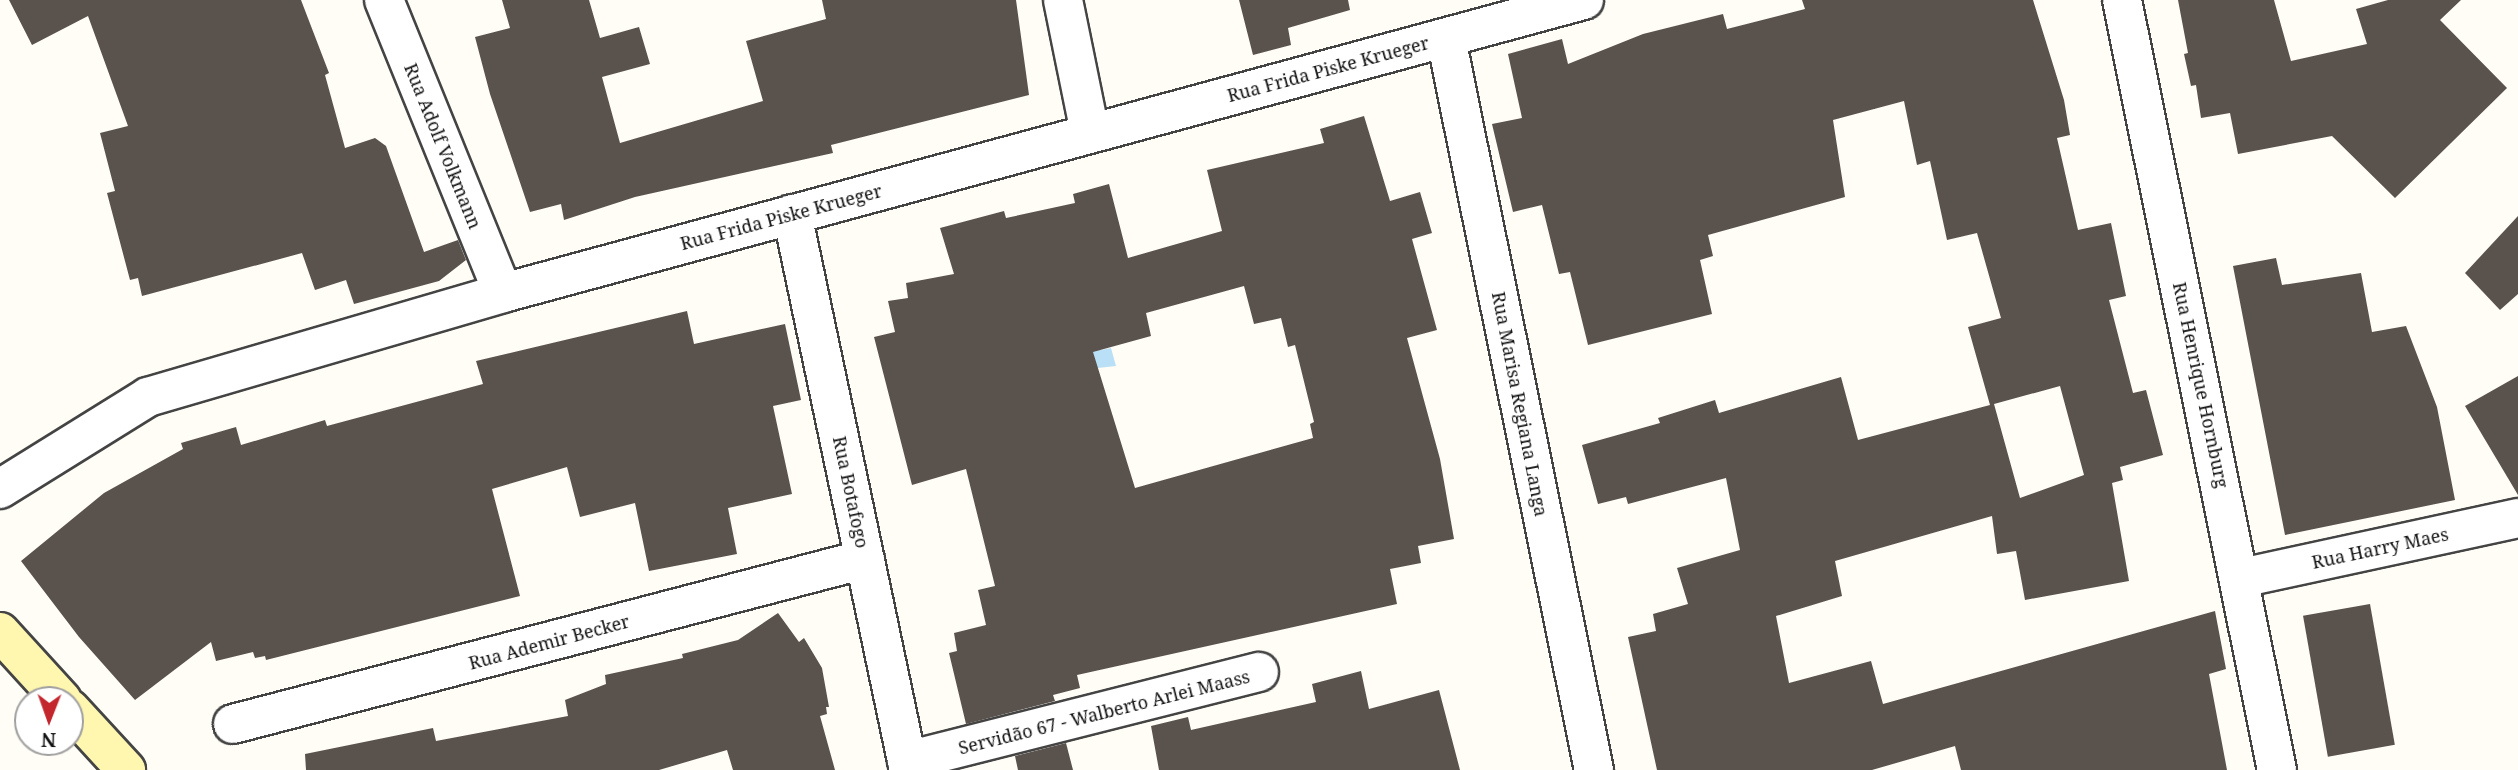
<!DOCTYPE html>
<meta charset="utf-8">
<style>
body{margin:0}
#map{position:relative;width:2518px;height:770px;overflow:hidden;background:#fffdf5;font-family:"Noto Serif",serif}
div>[style]{position:absolute}
[style*='--x']{left:calc(var(--x)*1px);top:calc(var(--y)*1px);width:calc(var(--w)*1px);rotate:calc(var(--a)*1deg)}
.water>*{inset:0;background:#b9e0f7}
.building>*{inset:0;background:#5a524d;transform-origin:0 0}
.roads{filter:drop-shadow(2px 0 #444) drop-shadow(-2px 0 #444) drop-shadow(0 2px #444) drop-shadow(0 -2px #444)}
.street>*{height:38px;margin:-19px;padding:0 19px;transform-origin:19px;border-radius:19px;background:#fff}
.secondary>*{height:38px;margin:-19px;padding:0 19px;transform-origin:19px;border-radius:19px;background:#fff6b0}
span{translate:-50% -50%;white-space:nowrap;text-align:center;line-height:1.15;-webkit-text-stroke:7px #fff;paint-order:stroke}
.street-label{font-size:18px;color:#111}
.north{position:absolute;left:14px;top:686px;width:70px;height:70px;box-sizing:border-box;background:#fff;border:2px solid #a0a0a0;border-radius:50%;rotate:181deg;font-size:19px;font-weight:700;line-height:28px;text-align:center;color:#111}
.north::after{content:'';display:block;margin:auto;width:24px;height:32px;background:#c4262e;clip-path:polygon(50% 0,100% 100%,50% 72%,0 100%)}
</style>
<div id="map">
<div class="water">
<div style="clip-path:polygon(1098px 338px,1101px 350px,1111px 348px,1116px 366px,1052px 373px)"></div>
</div>
<div class="building">
<div style="clip-path:polygon(9px 0,301px 0,329px 73px,325px 75px,345px 148px,375px 138px,386px 146px,424px 252px,458px 240px,466px 260px,439px 281px,354px 304px,346px 280px,315px 290px,302px 253px,142px 296px,138px 278px,130px 280px,107px 193px,115px 191px,100px 133px,128px 126px,88px 16px,32px 45px)"></div>
<div style="clip-path:polygon(502px 0,589px 0,600px 38px,639px 27px,650px 64px,602px 77px,620px 143px,763px 101px,746px 41px,826px 19px,822px 0,1016px 0,1029px 95px,831px 145px,833px 153px,635px 197px,564px 220px,561px 204px,530px 212px,490px 94px,475px 37px,510px 28px)"></div>
<div style="clip-path:polygon(1239px 0,1348px 0,1350px 10px,1288px 28px,1291px 45px,1253px 55px)"></div>
<div style="clip-path:polygon(evenodd,1802px 0,2033px 0,2064px 100px,2070px 135px,2057px 138px,2078px 230px,2111px 223px,2126px 296px,2109px 300px,2133px 393px,2146px 390px,2163px 455px,2120px 467px,2123px 480px,2112px 483px,2129px 581px,2025px 600px,2016px 551px,1997px 554px,1992px 516px,1835px 561px,1842px 596px,1776px 616px,1789px 683px,1871px 661px,1883px 704px,2215px 611px,2226px 669px,2209px 674px,2227px 770px,1961px 770px,1955px 746px,1872px 770px,1657px 770px,1628px 637px,1656px 631px,1653px 614px,1688px 604px,1677px 568px,1740px 550px,1726px 478px,1628px 504px,1626px 497px,1598px 504px,1582px 445px,1660px 423px,1658px 418px,1715px 400px,1719px 413px,1841px 377px,1858px 440px,1990px 405px,1968px 327px,2001px 318px,1977px 233px,1947px 240px,1930px 161px,1917px 165px,1904px 101px,1833px 120px,1845px 197px,1708px 235px,1713px 256px,1700px 260px,1712px 314px,1588px 345px,1570px 272px,1559px 274px,1542px 205px,1513px 212px,1492px 124px,1522px 118px,1508px 54px,1562px 39px,1568px 64px,1643px 34px,1723px 14px,1727px 29px,1805px 9px,1802px 0,2060px 386px,2084px 475px,2020px 498px,1994px 404px,2060px 386px)"></div>
<div style="clip-path:polygon(2178px 0,2274px 0,2291px 61px,2367px 44px,2356px 9px,2388px 0,2461px 0,2440px 20px,2507px 88px,2395px 198px,2332px 136px,2238px 154px,2230px 113px,2201px 118px,2196px 85px,2191px 86px,2184px 54px,2188px 53px)"></div>
<div style="clip-path:polygon(evenodd,1364px 116px,1390px 201px,1420px 192px,1432px 233px,1412px 239px,1437px 330px,1407px 338px,1440px 459px,1454px 539px,1418px 546px,1421px 563px,1390px 569px,1397px 604px,1077px 675px,1080px 688px,1053px 695px,1055px 701px,966px 724px,949px 653px,957px 651px,954px 633px,986px 625px,978px 590px,995px 586px,966px 469px,912px 485px,874px 337px,895px 332px,888px 301px,908px 298px,906px 283px,954px 274px,940px 228px,1004px 211px,1006px 218px,1075px 203px,1073px 194px,1109px 184px,1128px 258px,1222px 231px,1207px 170px,1324px 143px,1320px 129px,1364px 116px,1244px 286px,1254px 324px,1281px 318px,1288px 347px,1295px 345px,1314px 422px,1310px 424px,1313px 438px,1135px 488px,1093px 352px,1151px 336px,1146px 313px,1244px 286px)"></div>
<div style="clip-path:polygon(2518px 216px,2518px 294px,2500px 310px,2465px 273px)"></div>
<div style="clip-path:polygon(2276px 258px,2282px 285px,2361px 273px,2372px 332px,2406px 326px,2437px 407px,2455px 500px,2285px 535px,2233px 266px)"></div>
<div style="clip-path:polygon(687px 311px,694px 344px,785px 324px,801px 400px,773px 406px,792px 494px,728px 508px,737px 554px,649px 571px,635px 503px,580px 517px,567px 467px,492px 489px,520px 596px,266px 660px,265px 656px,255px 658px,253px 652px,216px 661px,211px 642px,135px 700px,79px 637px,21px 561px,104px 493px,183px 449px,181px 443px,236px 427px,241px 445px,325px 420px,327px 426px,483px 384px,476px 361px)"></div>
<div style="clip-path:polygon(2518px 376px,2518px 495px,2465px 406px)"></div>
<div style="left:2370px;top:604px;width:143px;height:68px;rotate:80deg"></div>
<div style="clip-path:polygon(778px 613px,799px 642px,804px 638px,822px 668px,829px 707px,826px 707px,827px 714px,820px 716px,835px 770px,733px 770px,727px 750px,659px 770px,306px 770px,305px 754px,433px 728px,436px 741px,568px 716px,565px 700px,606px 684px,605px 675px,683px 658px,682px 654px,738px 640px)"></div>
<div style="clip-path:polygon(1361px 671px,1369px 709px,1439px 690px,1460px 770px,1159px 770px,1151px 726px,1188px 717px,1191px 730px,1316px 702px,1312px 684px)"></div>
<div style="clip-path:polygon(1066px 743px,1073px 770px,1018px 770px,1015px 756px)"></div>
</div>
<div class="roads">
<div class="street">
<div style="--x:384;--y:0;--w:316;--a:67.9"></div>
<div style="--x:1063;--y:0;--w:136;--a:78.5"></div>
<div style="--x:2122;--y:0;--w:785;--a:78.62"></div>
<div style="--x:1446;--y:38;--w:747;--a:78.57"></div>
<div style="--x:792;--y:214;--w:568;--a:78.12"></div>
<div style="--x:0;--y:489;--w:174;--a:-31.9"></div>
<div style="--x:148;--y:397;--w:370;--a:-16.3"></div>
<div style="--x:503;--y:293;--w:1120;--a:-15.17"></div>
<div style="--x:2241;--y:578;--w:283;--a:-12.2"></div>
<div style="--x:233;--y:724;--w:653;--a:-14.63"></div>
<div style="--x:907;--y:761;--w:363;--a:-14.2"></div>
</div>
<div class="secondary">
<div style="--x:0;--y:632;--w:92;--a:47.6"></div>
<div style="--x:70;--y:709;--w:83;--a:47.4"></div>
</div>
</div>
<div class="street-label">
<span style="left:1328px;top:69px;rotate:-15deg">Rua Frida Piske Krueger</span>
<span style="left:443px;top:146px;rotate:68deg">Rua Adolf Volkmann</span>
<span style="left:781px;top:217px;rotate:-15deg">Rua Frida Piske Krueger</span>
<span style="left:2201px;top:385px;rotate:78deg">Rua Henrique Hornburg</span>
<span style="left:1520px;top:404px;rotate:79deg">Rua Marisa Regiana Langa</span>
<span style="left:851px;top:492px;rotate:78deg">Rua Botafogo</span>
<span style="left:2380px;top:548px;rotate:-12deg">Rua Harry Maes</span>
<span style="left:549px;top:642px;rotate:-15deg">Rua Ademir Becker</span>
<span style="left:1104px;top:712px;rotate:-14deg">Servidão 67 - Walberto Arlei Maass</span>
</div>
<div class="north">N</div>
</div>
